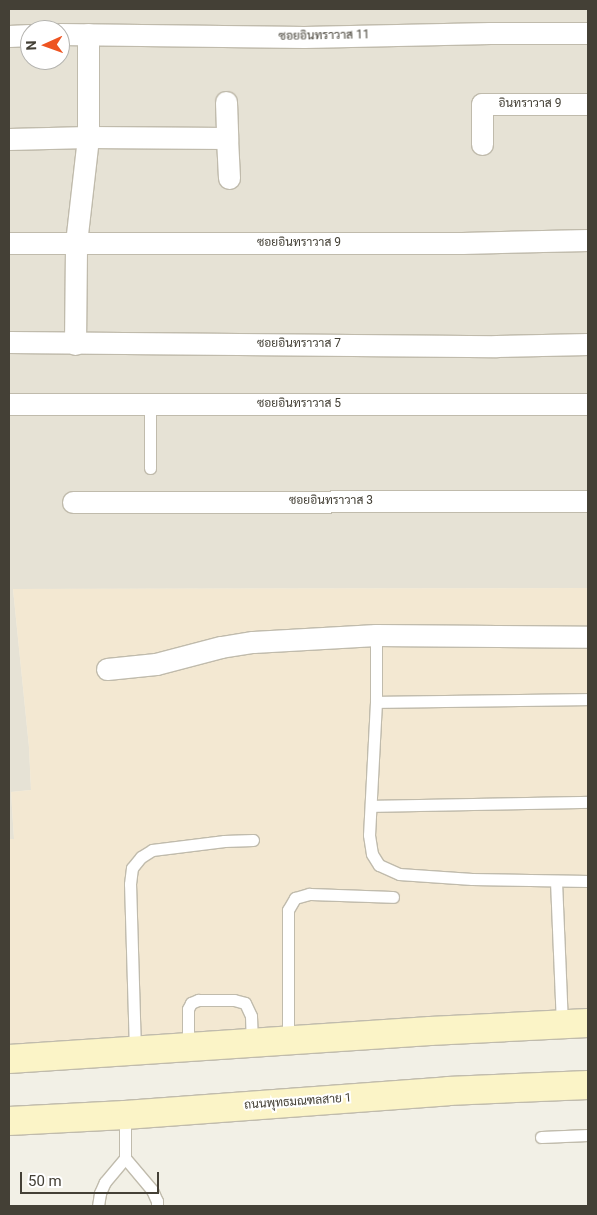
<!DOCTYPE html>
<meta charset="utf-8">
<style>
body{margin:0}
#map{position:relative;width:597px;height:1215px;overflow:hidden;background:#f2f0e6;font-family:Roboto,Sarabun,sans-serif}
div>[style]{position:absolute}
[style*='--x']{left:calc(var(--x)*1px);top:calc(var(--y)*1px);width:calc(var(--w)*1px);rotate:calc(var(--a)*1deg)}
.residential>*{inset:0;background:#e6e2d5}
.commercial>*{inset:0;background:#f3e8d2}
.roads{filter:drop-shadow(1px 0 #c0bbac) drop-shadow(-1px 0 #c0bbac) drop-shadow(0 1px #c0bbac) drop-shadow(0 -1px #c0bbac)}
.lane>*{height:11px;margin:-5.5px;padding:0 5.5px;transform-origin:5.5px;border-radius:5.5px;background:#fff}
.street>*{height:21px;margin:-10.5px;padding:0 10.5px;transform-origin:10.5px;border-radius:10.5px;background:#fff}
.secondary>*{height:28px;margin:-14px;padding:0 14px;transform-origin:14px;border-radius:14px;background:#fbf4c7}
span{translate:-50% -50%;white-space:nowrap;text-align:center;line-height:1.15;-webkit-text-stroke:4px #fff;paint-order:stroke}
.street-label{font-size:12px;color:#444036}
.frame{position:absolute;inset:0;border:10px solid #444036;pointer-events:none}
.north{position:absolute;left:20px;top:20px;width:50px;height:50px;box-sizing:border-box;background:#fff;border:1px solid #b4b3af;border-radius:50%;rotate:268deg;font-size:14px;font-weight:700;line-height:20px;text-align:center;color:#444036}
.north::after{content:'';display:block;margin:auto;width:18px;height:22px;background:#ee5421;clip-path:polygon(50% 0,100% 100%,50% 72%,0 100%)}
.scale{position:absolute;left:20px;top:1172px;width:139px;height:22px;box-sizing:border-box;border:2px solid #444036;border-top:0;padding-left:6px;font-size:15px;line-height:18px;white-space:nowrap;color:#444036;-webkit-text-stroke:4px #fff;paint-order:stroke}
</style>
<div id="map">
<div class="residential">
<div style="clip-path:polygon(evenodd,9px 9px,588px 9px,588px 588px,13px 589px,29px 747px,31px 790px,11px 792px,14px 839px,9px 839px,9px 9px,30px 30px,60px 30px,60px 60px,30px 60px,30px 30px)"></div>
</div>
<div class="commercial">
<div style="clip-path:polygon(588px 588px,588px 1013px,9px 1046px,9px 839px,14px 839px,11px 792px,31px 790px,29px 747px,13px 589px)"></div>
</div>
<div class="roads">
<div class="lane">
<div style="--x:150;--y:468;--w:64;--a:-90"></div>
<div style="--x:376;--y:635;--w:67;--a:90"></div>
<div style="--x:376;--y:702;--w:133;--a:93"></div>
<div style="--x:369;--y:835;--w:19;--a:81"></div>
<div style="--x:372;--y:854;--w:13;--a:58"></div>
<div style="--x:379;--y:865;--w:22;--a:24"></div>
<div style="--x:399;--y:874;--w:73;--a:3.9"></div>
<div style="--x:472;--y:879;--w:116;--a:1"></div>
<div style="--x:376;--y:702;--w:212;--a:-0.8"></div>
<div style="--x:371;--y:806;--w:217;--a:-1.1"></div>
<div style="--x:556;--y:881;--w:144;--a:87.6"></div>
<div style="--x:288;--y:1041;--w:131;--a:-90"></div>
<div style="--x:288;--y:910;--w:14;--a:-60"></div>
<div style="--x:295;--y:898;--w:15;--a:-16"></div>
<div style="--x:309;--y:894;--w:84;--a:2"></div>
<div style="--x:188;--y:1048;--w:39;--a:-90"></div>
<div style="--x:188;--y:1009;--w:7;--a:-63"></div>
<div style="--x:191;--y:1003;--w:8;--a:-23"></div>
<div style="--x:198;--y:1000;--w:36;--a:0"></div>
<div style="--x:234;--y:1000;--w:11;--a:15"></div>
<div style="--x:245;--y:1003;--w:14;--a:65"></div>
<div style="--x:251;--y:1016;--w:28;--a:88"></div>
<div style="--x:135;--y:1051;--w:167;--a:-91.7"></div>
<div style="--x:130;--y:884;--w:16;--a:-83"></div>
<div style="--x:132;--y:868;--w:14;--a:-51"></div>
<div style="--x:141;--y:857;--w:13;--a:-32"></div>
<div style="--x:152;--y:850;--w:73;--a:-7.1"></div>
<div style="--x:224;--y:841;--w:29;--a:-2"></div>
<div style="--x:125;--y:1115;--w:43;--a:90"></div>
<div style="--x:125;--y:1158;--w:42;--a:49.8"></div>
<div style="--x:152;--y:1190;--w:12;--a:66"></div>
<div style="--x:157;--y:1201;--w:5;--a:90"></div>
<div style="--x:541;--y:1137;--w:47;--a:-2.4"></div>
<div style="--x:98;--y:1206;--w:13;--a:-81"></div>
<div style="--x:100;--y:1193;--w:12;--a:-66"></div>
<div style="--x:105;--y:1182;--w:31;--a:-50"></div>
</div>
<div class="street">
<div style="--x:60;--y:34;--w:244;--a:0.7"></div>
<div style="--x:304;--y:37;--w:186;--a:-1.2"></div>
<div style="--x:490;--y:33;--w:98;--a:0"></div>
<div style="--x:9;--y:36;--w:21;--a:-3"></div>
<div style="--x:226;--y:102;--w:36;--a:88"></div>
<div style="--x:9;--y:139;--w:79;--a:-1.5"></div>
<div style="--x:88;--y:137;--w:139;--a:0.4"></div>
<div style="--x:227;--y:138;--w:40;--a:87.1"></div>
<div style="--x:482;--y:144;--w:40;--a:-90"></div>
<div style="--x:482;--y:104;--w:106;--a:0"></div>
<div style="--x:9;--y:243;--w:453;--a:0"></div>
<div style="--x:462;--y:243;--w:126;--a:-1.4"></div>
<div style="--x:9;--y:342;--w:487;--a:0.5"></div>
<div style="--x:496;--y:346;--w:92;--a:-1.2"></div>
<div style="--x:75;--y:344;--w:101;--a:-89.4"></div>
<div style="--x:76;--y:243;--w:107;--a:-83.5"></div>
<div style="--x:88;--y:137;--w:103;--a:-90"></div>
<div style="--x:9;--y:404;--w:579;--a:0"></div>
<div style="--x:73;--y:502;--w:515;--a:-0.11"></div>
<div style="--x:107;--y:669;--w:49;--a:-5.8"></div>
<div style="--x:156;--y:664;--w:67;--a:-14.7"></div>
<div style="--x:221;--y:647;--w:32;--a:-9"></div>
<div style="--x:253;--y:642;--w:123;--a:-3.3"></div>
<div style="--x:376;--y:635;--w:212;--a:0.5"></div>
</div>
<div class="secondary">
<div style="--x:9;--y:1059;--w:422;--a:-3.8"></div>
<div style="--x:430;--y:1031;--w:158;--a:-2.9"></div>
<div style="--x:9;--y:1121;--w:116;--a:-3"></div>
<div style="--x:125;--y:1115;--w:324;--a:-4.2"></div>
<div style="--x:448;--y:1091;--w:140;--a:-2.5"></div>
</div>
</div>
<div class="street-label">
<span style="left:324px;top:36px;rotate:-1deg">ซอยอินทราวาส 11</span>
<span style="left:530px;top:104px">อินทราวาส 9</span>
<span style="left:299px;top:243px">ซอยอินทราวาส 9</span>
<span style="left:299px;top:344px">ซอยอินทราวาส 7</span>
<span style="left:299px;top:404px">ซอยอินทราวาส 5</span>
<span style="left:331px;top:501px">ซอยอินทราวาส 3</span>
<span style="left:298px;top:1102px;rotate:-4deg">ถนนพุทธมณฑลสาย 1</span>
</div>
<div class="frame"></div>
<div class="north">N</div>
<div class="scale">50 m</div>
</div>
